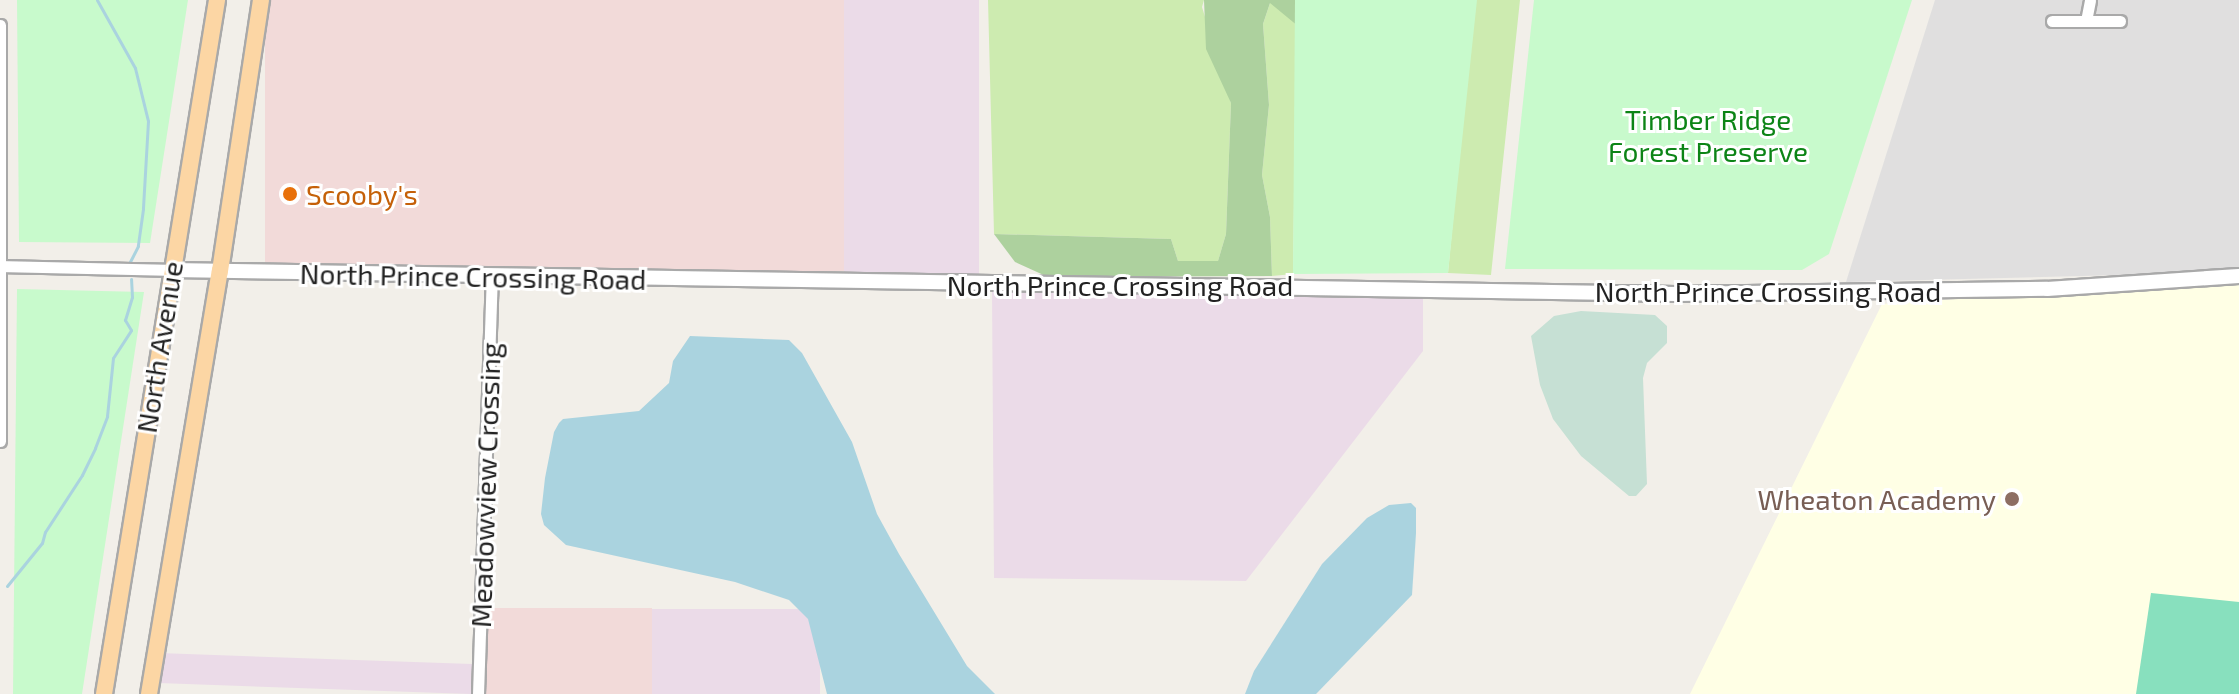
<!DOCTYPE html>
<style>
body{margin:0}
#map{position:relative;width:2239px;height:694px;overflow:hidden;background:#f2efe9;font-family:"Exo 2",sans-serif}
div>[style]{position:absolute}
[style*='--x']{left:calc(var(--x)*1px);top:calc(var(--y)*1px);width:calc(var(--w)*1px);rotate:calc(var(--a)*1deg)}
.residential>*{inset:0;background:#e0dfdf}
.commercial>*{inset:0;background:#f2dad9;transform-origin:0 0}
.industrial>*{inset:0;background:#ebdbe8;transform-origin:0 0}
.education>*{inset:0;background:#ffffe5}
.grass>*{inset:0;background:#cdebb0}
.forest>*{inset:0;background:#add19e}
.wetland>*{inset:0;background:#c6e0d4}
.park>*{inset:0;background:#c8facc}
.pitch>*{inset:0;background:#88e0be}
.water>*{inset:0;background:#aad3df}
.stream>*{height:3px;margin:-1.5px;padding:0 1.5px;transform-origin:1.5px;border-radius:1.5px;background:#aad3df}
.roads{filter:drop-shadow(2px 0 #a9a9a9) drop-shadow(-2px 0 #a9a9a9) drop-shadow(0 2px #a9a9a9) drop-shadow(0 -2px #a9a9a9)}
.minor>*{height:11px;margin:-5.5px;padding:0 5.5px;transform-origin:5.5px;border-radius:5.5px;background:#fff}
.tertiary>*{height:14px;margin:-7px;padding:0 7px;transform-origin:7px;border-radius:7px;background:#fff}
.primary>*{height:16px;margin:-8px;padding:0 8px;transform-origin:8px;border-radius:8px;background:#fcd6a4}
.dots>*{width:22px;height:22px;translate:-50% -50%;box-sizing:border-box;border:4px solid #fff;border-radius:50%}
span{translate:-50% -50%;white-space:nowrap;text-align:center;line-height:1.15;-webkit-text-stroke:6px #fff;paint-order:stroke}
.park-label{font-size:28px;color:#0c8416}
.food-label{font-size:28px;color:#c56008}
.left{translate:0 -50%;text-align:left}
.street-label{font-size:28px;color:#222}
.education-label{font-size:28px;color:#785e54}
.right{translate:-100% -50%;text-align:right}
</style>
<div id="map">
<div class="residential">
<div style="clip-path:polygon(1935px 0,2239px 0,2239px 272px,1846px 282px)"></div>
</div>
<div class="commercial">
<div style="left:265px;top:0;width:579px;height:271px"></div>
<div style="left:485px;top:608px;width:167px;height:86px"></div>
</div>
<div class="industrial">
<div style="left:844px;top:0;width:135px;height:279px"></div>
<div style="clip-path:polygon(992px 290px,1423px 293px,1423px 351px,1246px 581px,994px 578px)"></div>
<div style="left:652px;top:609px;width:168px;height:85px"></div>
<div style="left:472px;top:664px;width:30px;height:313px;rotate:92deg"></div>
</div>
<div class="education">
<div style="clip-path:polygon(2239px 280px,2239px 694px,1690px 694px,1882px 304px)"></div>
</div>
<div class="grass">
<div style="clip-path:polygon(988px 0,1204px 0,1202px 7px,1231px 103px,1226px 234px,1218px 261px,1178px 261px,1171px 239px,994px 234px)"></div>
<div style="clip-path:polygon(1363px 0,1520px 0,1491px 275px,1448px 273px,1454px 210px,1294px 202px,1293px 274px,1272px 276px,1270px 217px,1262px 175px,1269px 105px,1263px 24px,1270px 3px)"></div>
</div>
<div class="forest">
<div style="clip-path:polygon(1204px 0,1363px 0,1310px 36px,1270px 3px,1263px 24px,1269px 105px,1262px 175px,1270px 217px,1272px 276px,1048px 277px,1015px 262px,994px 234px,1171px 239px,1178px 261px,1218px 261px,1226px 234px,1231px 103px,1206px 49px)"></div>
</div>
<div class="wetland">
<div style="clip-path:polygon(1581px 311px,1655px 315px,1667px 326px,1667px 343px,1647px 363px,1643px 378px,1647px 484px,1636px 496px,1629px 496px,1581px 456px,1553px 419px,1540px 385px,1531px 336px,1554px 316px)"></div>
</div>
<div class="park">
<div style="clip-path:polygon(17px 0,188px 0,150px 243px,19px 242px)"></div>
<div style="clip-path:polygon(1295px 0,1477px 0,1448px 273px,1293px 274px)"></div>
<div style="clip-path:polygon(1534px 0,1912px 0,1829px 254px,1802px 270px,1505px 269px)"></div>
<div style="clip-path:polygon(17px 289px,144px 292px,82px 694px,13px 694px)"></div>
</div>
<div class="pitch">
<div style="clip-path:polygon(2151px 593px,2239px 602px,2239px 694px,2136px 694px)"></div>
</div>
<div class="water">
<div style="clip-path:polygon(690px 336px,789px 340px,802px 353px,852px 442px,877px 514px,899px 554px,967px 666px,995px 694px,827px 694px,808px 619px,789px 600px,735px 582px,566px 545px,544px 525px,541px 514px,545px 478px,554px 432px,559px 423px,563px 419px,639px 411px,669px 383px,673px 361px)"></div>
<div style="clip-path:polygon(1411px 503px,1416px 508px,1416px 533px,1412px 595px,1316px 694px,1245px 694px,1254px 671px,1322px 564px,1367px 518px,1389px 505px)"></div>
</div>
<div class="stream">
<div style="--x:97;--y:0;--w:78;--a:60.8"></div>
<div style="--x:135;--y:68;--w:55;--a:76.2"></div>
<div style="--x:148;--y:121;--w:88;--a:93.3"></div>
<div style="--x:143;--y:209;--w:37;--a:98"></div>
<div style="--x:138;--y:246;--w:18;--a:117"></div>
<div style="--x:7;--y:586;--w:55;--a:-50.9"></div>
<div style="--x:42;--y:543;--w:11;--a:-75"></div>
<div style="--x:45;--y:532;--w:68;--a:-57"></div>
<div style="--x:82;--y:475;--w:30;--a:-64"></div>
<div style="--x:95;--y:448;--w:34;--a:-69"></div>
<div style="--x:107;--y:416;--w:58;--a:-84.1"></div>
<div style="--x:113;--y:358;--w:33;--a:-57"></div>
<div style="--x:131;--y:330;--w:12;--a:-121"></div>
<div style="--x:125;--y:320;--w:24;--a:-73"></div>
<div style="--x:132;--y:297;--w:18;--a:-93"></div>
</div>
<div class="roads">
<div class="minor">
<div style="--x:2052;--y:21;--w:68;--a:0"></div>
<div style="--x:2086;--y:21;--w:21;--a:-79"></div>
<div style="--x:0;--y:25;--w:416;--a:90"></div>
<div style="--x:1;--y:266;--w:170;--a:1.3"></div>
<div style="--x:478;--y:694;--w:418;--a:-88.1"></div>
</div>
<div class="tertiary">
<div style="--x:171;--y:270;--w:1505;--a:0.91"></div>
<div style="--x:1676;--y:294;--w:371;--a:-0.8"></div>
<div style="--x:2047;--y:289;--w:192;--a:-3.9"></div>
</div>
<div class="primary">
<div style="--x:104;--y:694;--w:703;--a:-80.75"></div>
<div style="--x:149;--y:694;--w:429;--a:-80.5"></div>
<div style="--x:220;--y:271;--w:274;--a:-81.4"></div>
</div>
</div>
<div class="dots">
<div style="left:290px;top:194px;background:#e8710a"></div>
<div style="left:2012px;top:499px;background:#8d6e63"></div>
</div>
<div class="park-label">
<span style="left:1708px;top:135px">Timber Ridge<br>Forest Preserve</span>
</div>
<div class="food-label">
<span class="left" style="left:306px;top:194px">Scooby's</span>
</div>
<div class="street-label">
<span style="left:473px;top:276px;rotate:1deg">North Prince Crossing Road</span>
<span style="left:1120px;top:285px">North Prince Crossing Road</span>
<span style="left:1768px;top:291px">North Prince Crossing Road</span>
<span style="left:159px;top:347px;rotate:-81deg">North Avenue</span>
<span style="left:485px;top:485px;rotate:-88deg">Meadowview Crossing</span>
</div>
<div class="education-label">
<span class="right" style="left:1996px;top:499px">Wheaton Academy</span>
</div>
</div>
